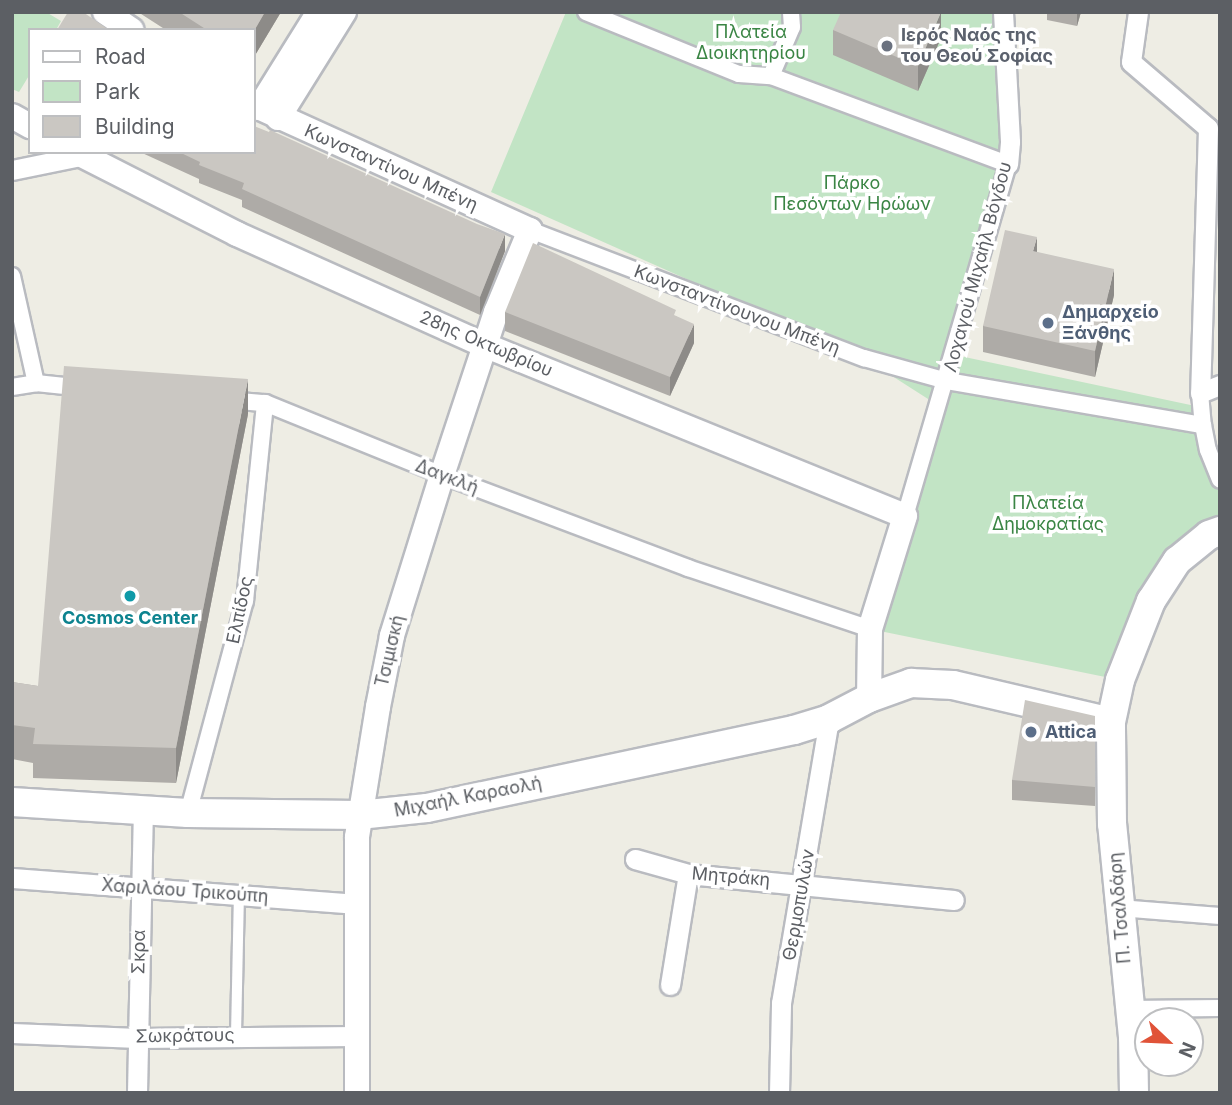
<!DOCTYPE html>
<meta charset="utf-8">
<style>
body{margin:0}
#map{position:relative;width:1232px;height:1105px;overflow:hidden;background:#eeede4;font-family:Inter,sans-serif}
div>[style]{position:absolute}
[style*='--x']{left:calc(var(--x)*1px);top:calc(var(--y)*1px);width:calc(var(--w)*1px);rotate:calc(var(--a)*1deg)}
.green>*{inset:0;background:#c2e4c5}
.roads{filter:drop-shadow(2px 0 #b9bbc0) drop-shadow(-2px 0 #b9bbc0) drop-shadow(0 2px #b9bbc0) drop-shadow(0 -2px #b9bbc0)}
.service>*{height:10px;margin:-5px;padding:0 5px;transform-origin:5px;border-radius:5px;background:#fff}
.pedestrian>*{height:16px;margin:-8px;padding:0 8px;transform-origin:8px;border-radius:8px;background:#fff}
.minor>*{height:19px;margin:-9.5px;padding:0 9.5px;transform-origin:9.5px;border-radius:9.5px;background:#fff}
.tertiary>*{height:24px;margin:-12px;padding:0 12px;transform-origin:12px;border-radius:12px;background:#fff}
.secondary>*{height:28px;margin:-14px;padding:0 14px;transform-origin:14px;border-radius:14px;background:#fff}
.wall>*{inset:0;background:#aeaba7}
.shaded-wall>*{inset:0;background:#8d8b88}
.building>*{inset:0;background:#cac7c2}
.dots>*{width:19px;height:19px;translate:-50% -50%;box-sizing:border-box;border:4px solid #fff;border-radius:50%}
span{translate:-50% -50%;white-space:nowrap;text-align:center;line-height:1.15;-webkit-text-stroke:7px #fff;paint-order:stroke}
.park-label{font-size:18px;color:#3a8544}
.worship-label{font-size:18px;color:#5b616d;font-weight:700}
.left{translate:0 -50%;text-align:left}
.street-label{font-size:18px;color:#5c5f64}
.service-label{font-size:18px;color:#4e5e75;font-weight:700}
.culture-label{font-size:18px;color:#0d838f;font-weight:700}
.frame{position:absolute;inset:0;border:14px solid #5c5f64;pointer-events:none}
.legend{position:absolute;left:28px;top:28px;width:228px;height:126px;box-sizing:border-box;background:#fff;border:2px solid #bebfc1;margin:0;padding:9px 12px;list-style:none;font-size:21px;color:#5c5f64}
.legend li{display:flex;align-items:center;gap:14px;height:35px}
.legend b{width:35px;border:2px solid #bebfc1}
.north{position:absolute;left:1134px;top:1007px;width:70px;height:70px;box-sizing:border-box;background:#fff;border:2px solid #bebfc1;border-radius:50%;rotate:113deg;font-size:19px;font-weight:700;line-height:28px;text-align:center;color:#5c5f64}
.north::after{content:'';display:block;margin:auto;width:24px;height:32px;background:#e05338;clip-path:polygon(50% 0,100% 100%,50% 72%,0 100%)}
</style>
<div id="map">
<div class="green">
<div style="clip-path:polygon(12px 12px,46px 12px,61px 21px,56px 30px,30px 30px,30px 74px,19px 92px,12px 89px)"></div>
<div style="clip-path:polygon(566px 12px,1002px 12px,1008px 164px,955px 355px,1200px 407px,1220px 480px,1220px 535px,1177px 561px,1120px 680px,870px 629px,939px 406px,864px 358px,491px 192px)"></div>
</div>
<div class="roads">
<div class="service">
<div style="--x:236;--y:1035;--w:140;--a:-88.8"></div>
</div>
<div class="pedestrian">
<div style="--x:586;--y:12;--w:165;--a:22.1"></div>
<div style="--x:739;--y:74;--w:32;--a:4"></div>
<div style="--x:771;--y:76;--w:253;--a:20.4"></div>
<div style="--x:1008;--y:164;--w:367;--a:106.3"></div>
<div style="--x:771;--y:76;--w:53;--a:-66.8"></div>
<div style="--x:792;--y:27;--w:15;--a:-94"></div>
<div style="--x:530;--y:230;--w:358;--a:21"></div>
<div style="--x:864;--y:358;--w:86;--a:15.5"></div>
<div style="--x:947;--y:381;--w:260;--a:9.8"></div>
<div style="--x:1203;--y:425;--w:25;--a:79"></div>
<div style="--x:1208;--y:450;--w:32;--a:68"></div>
<div style="--x:12;--y:276;--w:110;--a:77.4"></div>
<div style="--x:12;--y:387;--w:24;--a:-9"></div>
<div style="--x:36;--y:383;--w:48;--a:5.9"></div>
<div style="--x:1200;--y:393;--w:32;--a:85"></div>
<div style="--x:228;--y:400;--w:37;--a:5"></div>
<div style="--x:265;--y:403;--w:191;--a:22.1"></div>
<div style="--x:442;--y:475;--w:263;--a:20.7"></div>
<div style="--x:688;--y:568;--w:192;--a:18.5"></div>
<div style="--x:188;--y:813;--w:220;--a:-75"></div>
<div style="--x:245;--y:601;--w:199;--a:-84.2"></div>
<div style="--x:1119;--y:908;--w:101;--a:4.5"></div>
<div style="--x:1130;--y:1009;--w:90;--a:-0.6"></div>
</div>
<div class="minor">
<div style="--x:1003;--y:12;--w:130;--a:86.9"></div>
<div style="--x:1010;--y:142;--w:22;--a:95"></div>
<div style="--x:1138;--y:12;--w:50;--a:98"></div>
<div style="--x:1131;--y:62;--w:101;--a:40.6"></div>
<div style="--x:1208;--y:128;--w:265;--a:91.7"></div>
<div style="--x:1200;--y:393;--w:22;--a:-22"></div>
<div style="--x:12;--y:170;--w:70;--a:-11.5"></div>
<div style="--x:635;--y:859;--w:55;--a:15.8"></div>
<div style="--x:688;--y:874;--w:267;--a:5.6"></div>
<div style="--x:12;--y:878;--w:347;--a:4.3"></div>
<div style="--x:670;--y:985;--w:112;--a:-80.8"></div>
<div style="--x:12;--y:1033;--w:126;--a:2.3"></div>
<div style="--x:138;--y:1038;--w:219;--a:-0.5"></div>
<div style="--x:137;--y:1093;--w:282;--a:-88.8"></div>
<div style="--x:779;--y:1093;--w:90;--a:-88.7"></div>
<div style="--x:781;--y:1003;--w:288;--a:-80.4"></div>
</div>
<div class="tertiary">
<div style="--x:105;--y:12;--w:32;--a:34"></div>
<div style="--x:254;--y:105;--w:303;--a:24.4"></div>
<div style="--x:530;--y:230;--w:89;--a:112.5"></div>
<div style="--x:496;--y:312;--w:172;--a:108.3"></div>
<div style="--x:442;--y:475;--w:169;--a:107.3"></div>
<div style="--x:392;--y:636;--w:72;--a:101.2"></div>
<div style="--x:378;--y:707;--w:132;--a:99.2"></div>
<div style="--x:357;--y:837;--w:256;--a:90"></div>
<div style="--x:259;--y:108;--w:113;--a:-58"></div>
<div style="--x:12;--y:116;--w:21;--a:29"></div>
<div style="--x:278;--y:118;--w:125;--a:-58.1"></div>
<div style="--x:76;--y:152;--w:181;--a:27"></div>
<div style="--x:237;--y:234;--w:271;--a:24.2"></div>
<div style="--x:484;--y:345;--w:454;--a:22.1"></div>
<div style="--x:905;--y:516;--w:118;--a:107.2"></div>
<div style="--x:870;--y:629;--w:69;--a:90.8"></div>
</div>
<div class="secondary">
<div style="--x:12;--y:802;--w:176;--a:3.6"></div>
<div style="--x:188;--y:813;--w:171;--a:0.7"></div>
<div style="--x:359;--y:815;--w:68;--a:-5.9"></div>
<div style="--x:427;--y:808;--w:375;--a:-12"></div>
<div style="--x:794;--y:730;--w:37;--a:-17"></div>
<div style="--x:829;--y:719;--w:45;--a:-27.7"></div>
<div style="--x:869;--y:698;--w:45;--a:-19.7"></div>
<div style="--x:911;--y:683;--w:42;--a:2.7"></div>
<div style="--x:953;--y:685;--w:162;--a:13.2"></div>
<div style="--x:1134;--y:1093;--w:56;--a:-91"></div>
<div style="--x:1133;--y:1037;--w:214;--a:-95.6"></div>
<div style="--x:1112;--y:824;--w:102;--a:-90.6"></div>
<div style="--x:1111;--y:722;--w:43;--a:-77.9"></div>
<div style="--x:1120;--y:680;--w:85;--a:-68.6"></div>
<div style="--x:1151;--y:601;--w:48;--a:-57"></div>
<div style="--x:1177;--y:561;--w:41;--a:-39.1"></div>
<div style="--x:1209;--y:535;--w:12;--a:-20"></div>
</div>
</div>
<div class="wall">
<div style="clip-path:polygon(138px 12px,281px 12px,254px 57px,254px 30px,166px 30px)"></div>
<div style="clip-path:polygon(1047px 12px,1081px 12px,1077px 26px,1047px 20px)"></div>
<div style="clip-path:polygon(833px 30px,941px 38px,918px 91px,833px 55px)"></div>
<div style="clip-path:polygon(140px 152px,254px 152px,505px 251px,480px 315px,242px 207px,242px 200px,199px 183px,199px 179px)"></div>
<div style="clip-path:polygon(1037px 252px,1114px 295px,1095px 377px,983px 352px,983px 326px)"></div>
<div style="clip-path:polygon(505px 312px,676px 316px,694px 343px,670px 396px,505px 331px)"></div>
<div style="clip-path:polygon(248px 414px,176px 783px,33px 778px,33px 763px,12px 759px,12px 682px,38px 686px)"></div>
<div style="clip-path:polygon(1095px 716px,1095px 806px,1012px 800px,1012px 780px)"></div>
</div>
<div class="shaded-wall">
<div style="clip-path:polygon(265px 12px,281px 12px,254px 57px,254px 31px)"></div>
<div style="clip-path:polygon(941px 12px,941px 38px,918px 91px,918px 66px)"></div>
<div style="clip-path:polygon(1077px 12px,1081px 12px,1077px 26px)"></div>
<div style="clip-path:polygon(505px 234px,505px 251px,480px 315px,480px 297px)"></div>
<div style="clip-path:polygon(1037px 237px,1037px 263px,1033px 251px)"></div>
<div style="clip-path:polygon(1114px 269px,1114px 295px,1095px 377px,1095px 351px)"></div>
<div style="clip-path:polygon(694px 324px,694px 343px,670px 396px,670px 377px)"></div>
<div style="clip-path:polygon(248px 379px,248px 414px,176px 783px,176px 748px)"></div>
</div>
<div class="building">
<div style="clip-path:polygon(68px 12px,83px 12px,109px 30px,57px 30px)"></div>
<div style="clip-path:polygon(179px 12px,265px 12px,254px 31px,254px 30px,207px 30px)"></div>
<div style="clip-path:polygon(841px 12px,941px 12px,918px 66px,833px 30px)"></div>
<div style="clip-path:polygon(254px 126px,269px 132px,270px 130px,477px 224px,505px 234px,480px 297px,242px 189px,244px 183px,199px 165px,200px 162px,179px 152px,254px 152px)"></div>
<div style="clip-path:polygon(1005px 230px,1037px 237px,1033px 251px,1114px 269px,1095px 351px,983px 326px)"></div>
<div style="clip-path:polygon(533px 243px,676px 310px,674px 315px,694px 324px,670px 377px,505px 312px)"></div>
<div style="clip-path:polygon(64px 366px,248px 379px,176px 748px,33px 744px,35px 728px,12px 725px,12px 682px,38px 686px)"></div>
<div style="clip-path:polygon(1025px 700px,1095px 716px,1095px 787px,1012px 780px)"></div>
</div>
<div class="dots">
<div style="left:887px;top:46px;background:#6b7280"></div>
<div style="left:1048px;top:323px;background:#5c6f8a"></div>
<div style="left:130px;top:596px;background:#0f9aa8"></div>
<div style="left:1031px;top:732px;background:#5c6f8a"></div>
</div>
<div class="park-label">
<span style="left:751px;top:43px">Πλατεία<br>Διοικητηρίου</span>
<span style="left:852px;top:194px">Πάρκο<br>Πεσόντων Ηρώων</span>
<span style="left:1048px;top:514px">Πλατεία<br>Δημοκρατίας</span>
</div>
<div class="worship-label">
<span class="left" style="left:901px;top:46px">Ιερός Ναός της<br>του Θεού Σοφίας</span>
</div>
<div class="street-label">
<span style="left:391px;top:168px;rotate:24deg">Κωνσταντίνου Μπένη</span>
<span style="left:978px;top:267px;rotate:-75deg">Λοχαγού Μιχαήλ Βόγδου</span>
<span style="left:737px;top:310px;rotate:21deg">Κωνσταντίνουνου Μπένη</span>
<span style="left:486px;top:344px;rotate:23deg">28ης Οκτωβρίου</span>
<span style="left:447px;top:477px;rotate:21deg">Δαγκλή</span>
<span style="left:240px;top:610px;rotate:-78deg">Ελπίδος</span>
<span style="left:390px;top:651px;rotate:-77deg">Τσιμισκή</span>
<span style="left:468px;top:797px;rotate:-11deg">Μιχαήλ Καραολή</span>
<span style="left:731px;top:877px;rotate:5deg">Μητράκη</span>
<span style="left:185px;top:891px;rotate:4deg">Χαριλάου Τρικούπη</span>
<span style="left:799px;top:905px;rotate:-80deg">Θερμοπυλών</span>
<span style="left:1120px;top:908px;rotate:-95deg">Π. Τσαλδάρη</span>
<span style="left:139px;top:952px;rotate:-89deg">Σκρα</span>
<span style="left:185px;top:1036px;rotate:-1deg">Σωκράτους</span>
</div>
<div class="service-label">
<span class="left" style="left:1062px;top:323px">Δημαρχείο<br>Ξάνθης</span>
<span class="left" style="left:1045px;top:732px">Attica</span>
</div>
<div class="culture-label">
<span style="left:130px;top:618px">Cosmos Center</span>
</div>
<div class="frame"></div>
<ul class="legend">
<li><b style="height:9px;background:#fff"></b>Road</li>
<li><b style="height:19px;background:#c2e4c5"></b>Park</li>
<li><b style="height:19px;background:#cac7c2"></b>Building</li>
</ul>
<div class="north">N</div>
</div>
